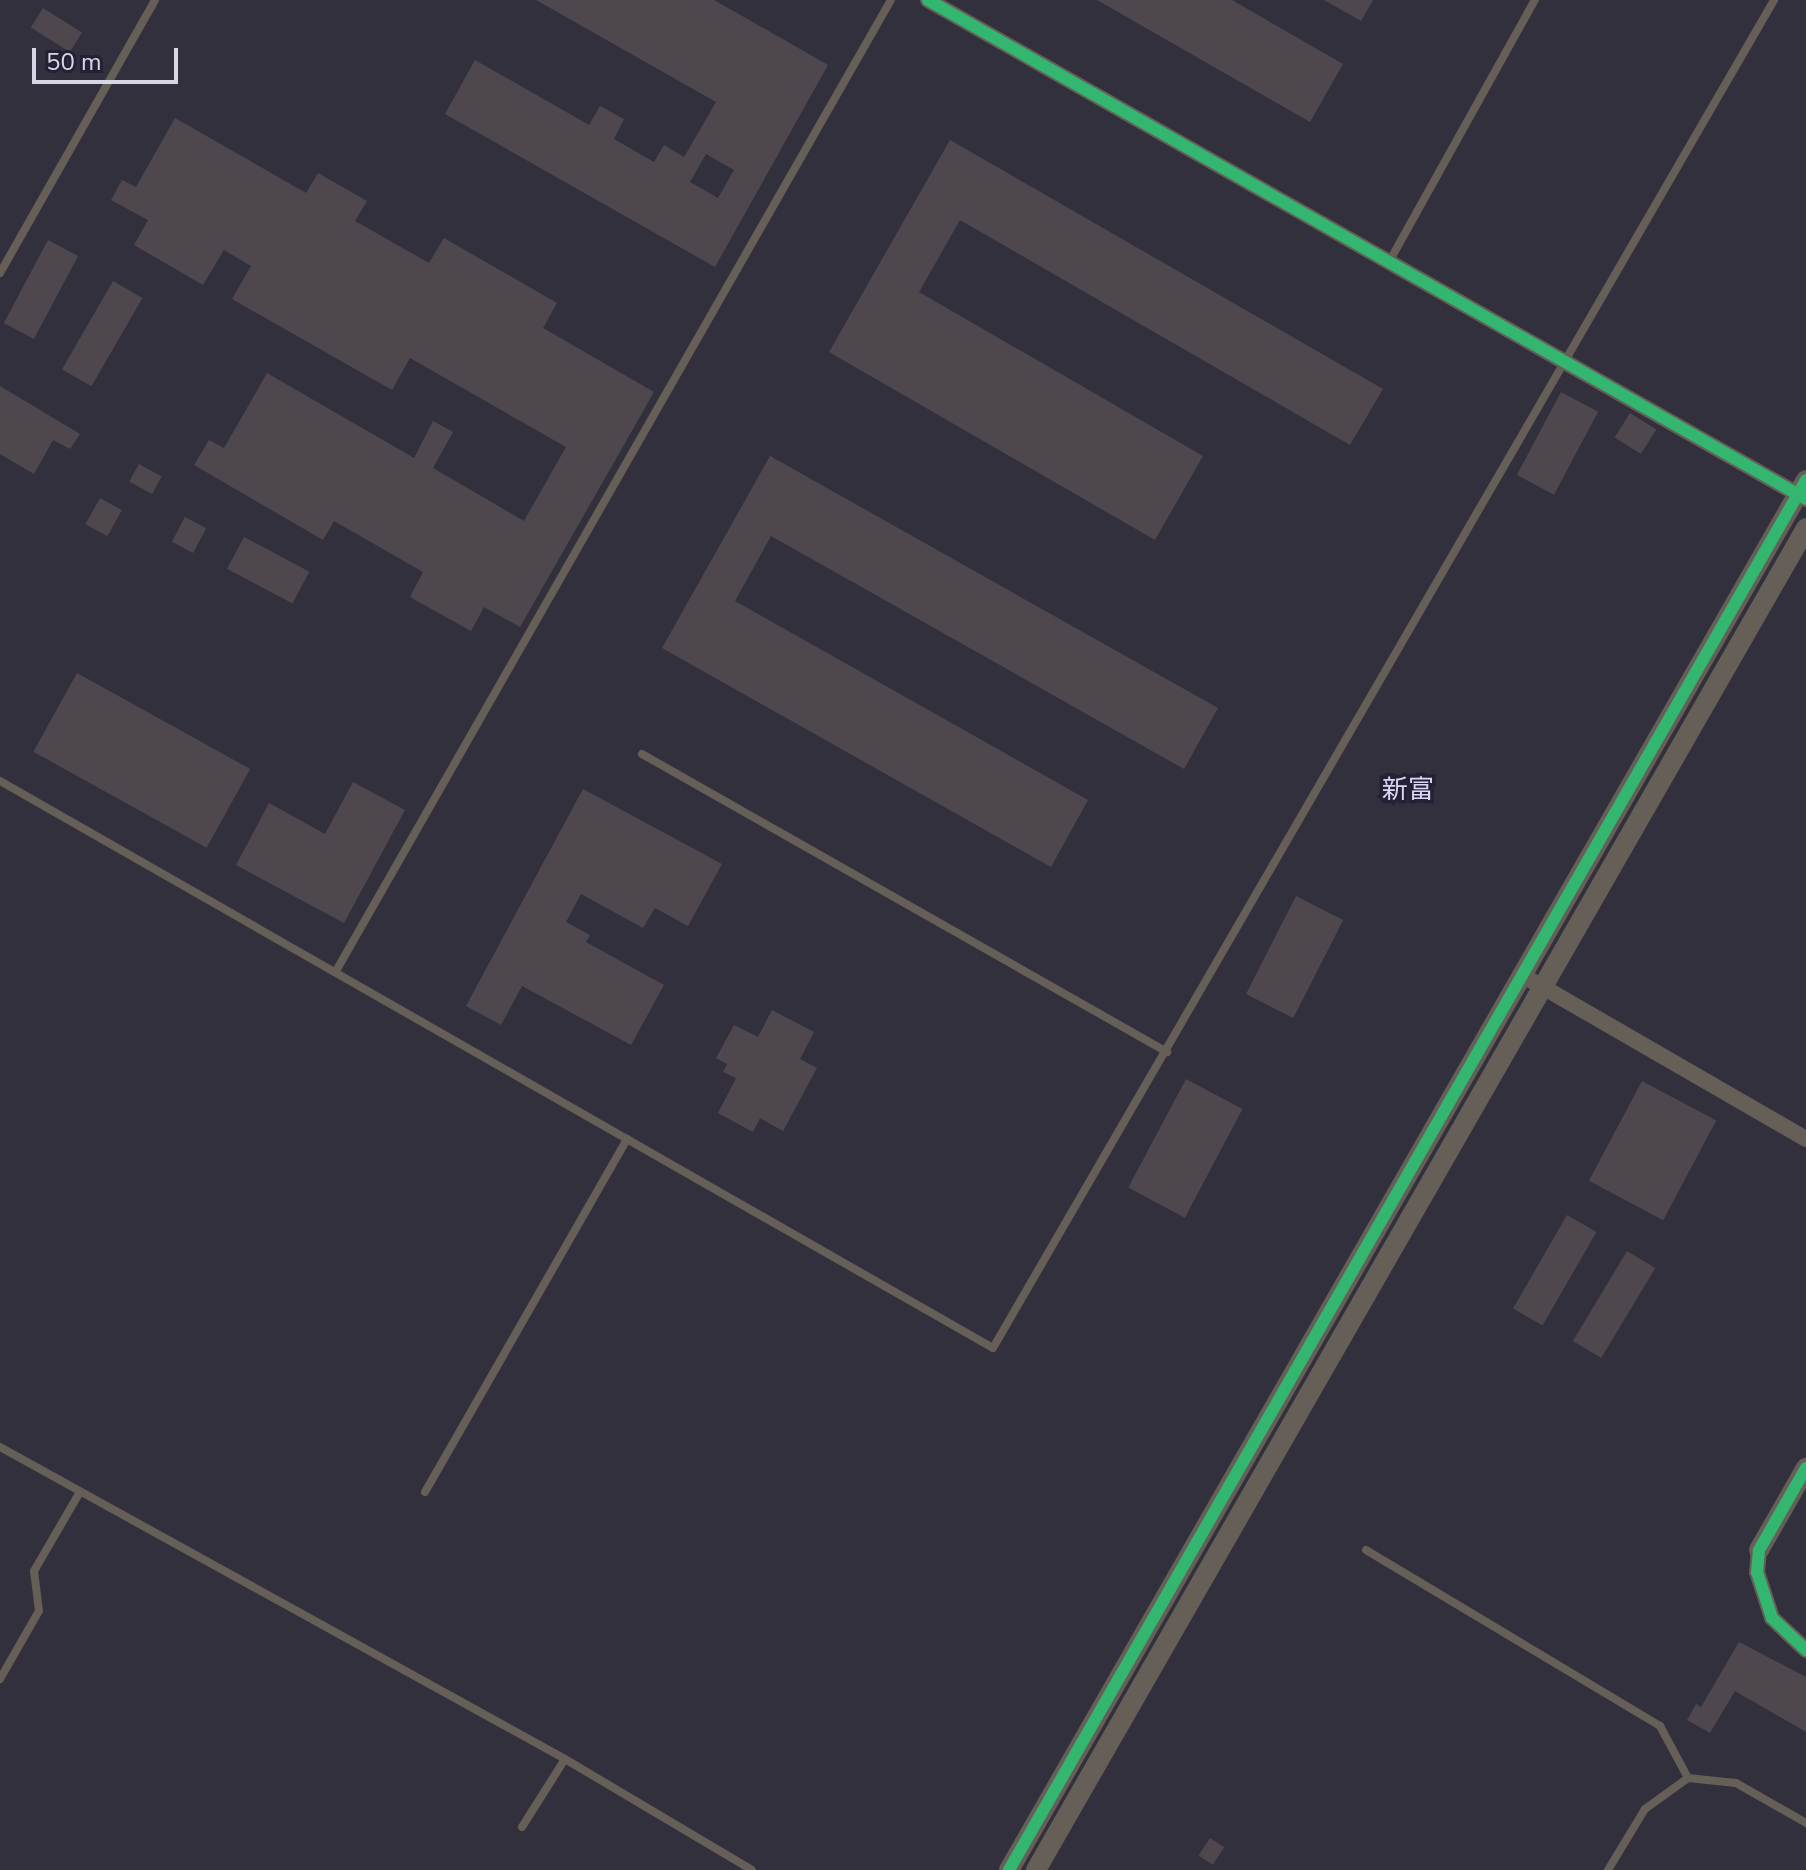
<!DOCTYPE html>
<meta charset="utf-8">
<style>
body{margin:0}
#map{position:relative;width:1806px;height:1870px;overflow:hidden;background:#32303c;font-family:"Nunito Sans","Noto Sans JP",sans-serif}
div>[style]{position:absolute}
[style*='--x']{left:calc(var(--x)*1px);top:calc(var(--y)*1px);width:calc(var(--w)*1px);rotate:calc(var(--a)*1deg)}
.building>*{inset:0;background:#4e484e;transform-origin:0 0}
.service>*{height:8px;margin:-4px;padding:0 4px;transform-origin:4px;border-radius:4px;background:#655f58}
.minor>*{height:16px;margin:-8px;padding:0 8px;transform-origin:8px;border-radius:8px;background:#655f58}
.tertiary>*{height:20px;margin:-10px;padding:0 10px;transform-origin:10px;border-radius:10px;background:#655f58}
.cycleway>*{height:12px;margin:-6px;padding:0 6px;transform-origin:6px;border-radius:6px;background:#33b770}
span{translate:-50% -50%;white-space:nowrap;text-align:center;line-height:1.15;-webkit-text-stroke:7px #242136;paint-order:stroke}
.neighbourhood-label{font-size:26px;color:#dad7f4}
.scale{position:absolute;left:32px;top:48px;width:146px;height:36px;box-sizing:border-box;border:4px solid #d8d6e5;border-top:0;padding-left:10px;font-size:24px;line-height:28px;white-space:nowrap;color:#d8d6e5;-webkit-text-stroke:6px #242136;paint-order:stroke}
</style>
<div id="map">
<div class="building">
<div style="clip-path:polygon(evenodd,536px 0,714px 0,828px 65px,715px 267px,445px 114px,475px 60px,589px 125px,600px 106px,624px 119px,614px 139px,654px 162px,664px 145px,684px 157px,716px 102px,536px 0,706px 154px,734px 170px,718px 198px,690px 182px,706px 154px)"></div>
<div style="clip-path:polygon(1097px 0,1232px 0,1343px 64px,1310px 122px)"></div>
<div style="clip-path:polygon(1324px 0,1373px 0,1361px 21px)"></div>
<div style="left:43px;top:8px;width:46px;height:23px;rotate:32deg"></div>
<div style="clip-path:polygon(175px 118px,306px 193px,318px 173px,367px 201px,355px 221px,429px 263px,444px 238px,557px 303px,543px 328px,654px 392px,520px 627px,484px 607px,471px 631px,410px 597px,423px 572px,334px 521px,323px 540px,194px 465px,209px 440px,224px 448px,267px 373px,414px 458px,433px 421px,453px 432px,433px 468px,524px 521px,566px 447px,410px 358px,392px 390px,232px 299px,251px 266px,224px 250px,203px 285px,134px 245px,148px 220px,111px 200px,122px 180px,136px 187px)"></div>
<div style="clip-path:polygon(950px 140px,1383px 389px,1350px 445px,960px 220px,919px 292px,1203px 456px,1155px 540px,829px 352px)"></div>
<div style="left:48px;top:240px;width:34px;height:94px;rotate:28deg"></div>
<div style="left:113px;top:281px;width:34px;height:102px;rotate:30deg"></div>
<div style="clip-path:polygon(0 386px,80px 434px,70px 449px,53px 440px,34px 474px,0 454px)"></div>
<div style="left:1561px;top:392px;width:42px;height:94px;rotate:28deg"></div>
<div style="left:1630px;top:413px;width:31px;height:29px;rotate:32deg"></div>
<div style="clip-path:polygon(770px 456px,1218px 708px,1184px 769px,771px 536px,735px 601px,1088px 800px,1051px 867px,662px 648px)"></div>
<div style="left:139px;top:464px;width:26px;height:20px;rotate:29deg"></div>
<div style="left:100px;top:498px;width:25px;height:30px;rotate:29deg"></div>
<div style="left:185px;top:517px;width:24px;height:28px;rotate:28deg"></div>
<div style="left:244px;top:537px;width:74px;height:36px;rotate:28deg"></div>
<div style="left:77px;top:673px;width:198px;height:90px;rotate:29deg"></div>
<div style="clip-path:polygon(353px 782px,405px 810px,344px 923px,236px 865px,269px 803px,325px 834px)"></div>
<div style="clip-path:polygon(583px 789px,722px 864px,688px 926px,655px 908px,643px 928px,581px 894px,566px 922px,590px 935px,586px 942px,664px 985px,631px 1045px,522px 986px,501px 1025px,466px 1006px)"></div>
<div style="left:1296px;top:896px;width:53px;height:110px;rotate:27deg"></div>
<div style="clip-path:polygon(772px 1010px,814px 1032px,800px 1059px,817px 1068px,783px 1131px,760px 1118px,753px 1132px,718px 1113px,736px 1078px,723px 1072px,727px 1064px,716px 1058px,734px 1025px,758px 1037px)"></div>
<div style="left:1186px;top:1079px;width:64px;height:123px;rotate:28deg"></div>
<div style="left:1642px;top:1081px;width:84px;height:113px;rotate:28deg"></div>
<div style="left:1567px;top:1215px;width:34px;height:108px;rotate:30deg"></div>
<div style="left:1627px;top:1251px;width:33px;height:105px;rotate:31deg"></div>
<div style="clip-path:polygon(1739px 1642px,1806px 1677px,1806px 1732px,1735px 1691px,1710px 1733px,1687px 1720px,1696px 1704px,1701px 1707px)"></div>
<div style="left:1210px;top:1838px;width:17px;height:21px;rotate:33deg"></div>
</div>
<div class="service">
<div style="--x:1389;--y:262;--w:300;--a:-60.9"></div>
<div style="--x:0;--y:273;--w:314;--a:-60.4"></div>
<div style="--x:642;--y:754;--w:604;--a:29.58"></div>
<div style="--x:0;--y:781;--w:1143;--a:29.73"></div>
<div style="--x:993;--y:1348;--w:1558;--a:-59.91"></div>
<div style="--x:336;--y:971;--w:1118;--a:-60.25"></div>
<div style="--x:0;--y:1447;--w:645;--a:28.91"></div>
<div style="--x:565;--y:1759;--w:217;--a:30.7"></div>
<div style="--x:425;--y:1492;--w:407;--a:-60.2"></div>
<div style="--x:1366;--y:1550;--w:343;--a:30.9"></div>
<div style="--x:1660;--y:1726;--w:59;--a:61.7"></div>
<div style="--x:0;--y:1679;--w:78;--a:-60.2"></div>
<div style="--x:39;--y:1611;--w:40;--a:-97.1"></div>
<div style="--x:34;--y:1571;--w:91;--a:-59.8"></div>
<div style="--x:522;--y:1827;--w:80;--a:-57.7"></div>
<div style="--x:1608;--y:1870;--w:71;--a:-58.8"></div>
<div style="--x:1645;--y:1809;--w:53;--a:-35.8"></div>
<div style="--x:1688;--y:1778;--w:48;--a:5.9"></div>
<div style="--x:1736;--y:1783;--w:81;--a:29.7"></div>
</div>
<div class="minor">
<div style="--x:928;--y:0;--w:1010;--a:29.61"></div>
<div style="--x:1522;--y:975;--w:328;--a:30"></div>
<div style="--x:1759;--y:1550;--w:22;--a:95"></div>
<div style="--x:1757;--y:1572;--w:48;--a:71.9"></div>
<div style="--x:1772;--y:1618;--w:47;--a:43.3"></div>
</div>
<div class="tertiary">
<div style="--x:1759;--y:1550;--w:95;--a:-60.2"></div>
<div style="--x:1009;--y:1870;--w:1602;--a:-60.17"></div>
<div style="--x:1036;--y:1870;--w:1547;--a:-60.15"></div>
</div>
<div class="cycleway">
<div style="--x:928;--y:0;--w:1010;--a:29.61"></div>
<div style="--x:1806;--y:1468;--w:95;--a:119.8"></div>
<div style="--x:1759;--y:1550;--w:22;--a:95"></div>
<div style="--x:1757;--y:1572;--w:48;--a:71.9"></div>
<div style="--x:1772;--y:1618;--w:47;--a:43.3"></div>
<div style="--x:1009;--y:1870;--w:1602;--a:-60.17"></div>
</div>
<div class="neighbourhood-label">
<span style="left:1408px;top:790px">新富</span>
</div>
<div class="scale">50 m</div>
</div>
